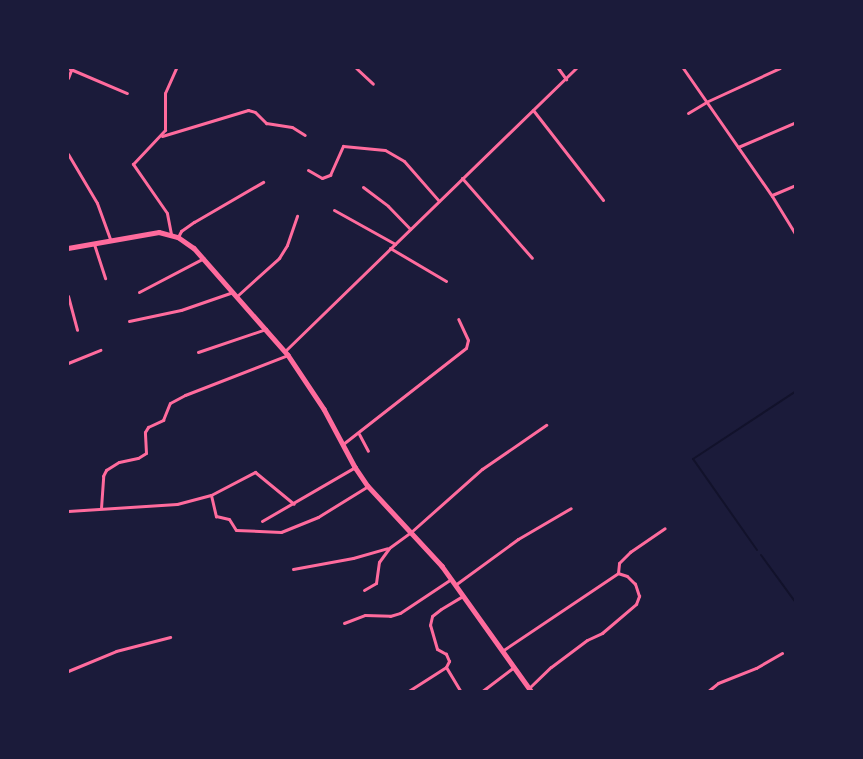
<!DOCTYPE html>
<style>
body{margin:0}
#map{position:relative;width:863px;height:759px;overflow:hidden;background:#1b1b3a;font-family:"Fira Sans",sans-serif}
div>[style]{position:absolute}
[style*='--x']{left:calc(var(--x)*1px);top:calc(var(--y)*1px);width:calc(var(--w)*1px);rotate:calc(var(--a)*1deg)}
.stream>*{height:2px;margin:-1px;padding:0 1px;transform-origin:1px;border-radius:1px;background:#12122b}
.minor>*{height:3px;margin:-1.5px;padding:0 1.5px;transform-origin:1.5px;border-radius:1.5px;background:#ff6b9d}
.tertiary>*{height:4.5px;margin:-2.25px;padding:0 2.25px;transform-origin:2.25px;border-radius:2.25px;background:#ff6b9d}
span{translate:-50% -50%;white-space:nowrap;text-align:center;line-height:1.15;-webkit-text-stroke:6px #1b1b3a;paint-order:stroke}
.frame{position:absolute;inset:0;border:69px solid #1b1b3a;pointer-events:none}
</style>
<div id="map">
<div class="stream">
<div style="--x:757;--y:550;--w:111;--a:-125.1"></div>
<div style="--x:693;--y:459;--w:123;--a:-33.4"></div>
<div style="--x:761;--y:555;--w:59;--a:53.9"></div>
</div>
<div class="minor">
<div style="--x:68;--y:68;--w:64;--a:23"></div>
<div style="--x:356;--y:68;--w:23;--a:43"></div>
<div style="--x:558;--y:68;--w:14;--a:54"></div>
<div style="--x:683;--y:68;--w:156;--a:55.2"></div>
<div style="--x:772;--y:196;--w:46;--a:58.4"></div>
<div style="--x:68;--y:78;--w:9;--a:-69"></div>
<div style="--x:533;--y:110;--w:114;--a:52.1"></div>
<div style="--x:688;--y:113;--w:21;--a:-31"></div>
<div style="--x:706;--y:102;--w:81;--a:-24.7"></div>
<div style="--x:162;--y:136;--w:90;--a:-16.8"></div>
<div style="--x:248;--y:110;--w:7;--a:16"></div>
<div style="--x:255;--y:112;--w:16;--a:45"></div>
<div style="--x:266;--y:123;--w:26;--a:9"></div>
<div style="--x:292;--y:127;--w:15;--a:32"></div>
<div style="--x:738;--y:147;--w:63;--a:-23.3"></div>
<div style="--x:68;--y:154;--w:57;--a:59.4"></div>
<div style="--x:97;--y:203;--w:38;--a:70"></div>
<div style="--x:308;--y:170;--w:16;--a:30"></div>
<div style="--x:322;--y:178;--w:9;--a:-21"></div>
<div style="--x:330;--y:175;--w:32;--a:-66"></div>
<div style="--x:343;--y:146;--w:42;--a:5.4"></div>
<div style="--x:385;--y:150;--w:22;--a:30"></div>
<div style="--x:404;--y:161;--w:53;--a:48.8"></div>
<div style="--x:462;--y:178;--w:106;--a:48.8"></div>
<div style="--x:363;--y:187;--w:31;--a:37"></div>
<div style="--x:388;--y:206;--w:32;--a:46"></div>
<div style="--x:772;--y:195;--w:26;--a:-23"></div>
<div style="--x:334;--y:210;--w:70;--a:29.1"></div>
<div style="--x:171;--y:234;--w:21;--a:-101"></div>
<div style="--x:167;--y:213;--w:60;--a:-124.8"></div>
<div style="--x:133;--y:164;--w:47;--a:-46.7"></div>
<div style="--x:165;--y:130;--w:37;--a:-90"></div>
<div style="--x:165;--y:93;--w:27;--a:-66"></div>
<div style="--x:178;--y:237;--w:7;--a:-63"></div>
<div style="--x:181;--y:231;--w:16;--a:-35"></div>
<div style="--x:194;--y:222;--w:80;--a:-30.1"></div>
<div style="--x:94;--y:244;--w:36;--a:72"></div>
<div style="--x:390;--y:248;--w:65;--a:30.5"></div>
<div style="--x:139;--y:292;--w:73;--a:-27.6"></div>
<div style="--x:68;--y:296;--w:35;--a:75"></div>
<div style="--x:237;--y:296;--w:57;--a:-42.1"></div>
<div style="--x:279;--y:258;--w:15;--a:-58"></div>
<div style="--x:287;--y:245;--w:31;--a:-71"></div>
<div style="--x:129;--y:321;--w:53;--a:-11.9"></div>
<div style="--x:181;--y:310;--w:55;--a:-19.1"></div>
<div style="--x:285;--y:351;--w:406;--a:-44.2"></div>
<div style="--x:198;--y:352;--w:72;--a:-18.7"></div>
<div style="--x:68;--y:363;--w:35;--a:-22"></div>
<div style="--x:359;--y:434;--w:19;--a:62"></div>
<div style="--x:343;--y:444;--w:156;--a:-38"></div>
<div style="--x:466;--y:348;--w:8;--a:-76"></div>
<div style="--x:468;--y:340;--w:23;--a:-115"></div>
<div style="--x:211;--y:495;--w:22;--a:77"></div>
<div style="--x:216;--y:516;--w:13;--a:13"></div>
<div style="--x:229;--y:519;--w:13;--a:58"></div>
<div style="--x:236;--y:530;--w:45;--a:2.5"></div>
<div style="--x:281;--y:532;--w:40;--a:-22"></div>
<div style="--x:318;--y:517;--w:59;--a:-31.8"></div>
<div style="--x:101;--y:508;--w:32;--a:-86"></div>
<div style="--x:103;--y:476;--w:7;--a:-63"></div>
<div style="--x:106;--y:470;--w:15;--a:-32"></div>
<div style="--x:119;--y:462;--w:19;--a:-12"></div>
<div style="--x:138;--y:458;--w:9;--a:-32"></div>
<div style="--x:146;--y:453;--w:21;--a:-93"></div>
<div style="--x:145;--y:432;--w:6;--a:-59"></div>
<div style="--x:148;--y:427;--w:17;--a:-25"></div>
<div style="--x:163;--y:420;--w:18;--a:-68"></div>
<div style="--x:170;--y:403;--w:17;--a:-28"></div>
<div style="--x:185;--y:395;--w:110;--a:-21.2"></div>
<div style="--x:68;--y:511;--w:109;--a:-3.7"></div>
<div style="--x:177;--y:504;--w:35;--a:-15"></div>
<div style="--x:211;--y:495;--w:50;--a:-27.6"></div>
<div style="--x:255;--y:472;--w:50;--a:39.4"></div>
<div style="--x:262;--y:521;--w:108;--a:-30.1"></div>
<div style="--x:293;--y:569;--w:61;--a:-10.4"></div>
<div style="--x:353;--y:558;--w:35;--a:-16"></div>
<div style="--x:455;--y:585;--w:78;--a:-36.1"></div>
<div style="--x:518;--y:539;--w:61;--a:-30.3"></div>
<div style="--x:364;--y:590;--w:14;--a:-30"></div>
<div style="--x:376;--y:583;--w:21;--a:-82"></div>
<div style="--x:379;--y:562;--w:17;--a:-54"></div>
<div style="--x:389;--y:548;--w:27;--a:-36"></div>
<div style="--x:411;--y:532;--w:95;--a:-41.6"></div>
<div style="--x:482;--y:469;--w:78;--a:-34.5"></div>
<div style="--x:344;--y:623;--w:22;--a:-21"></div>
<div style="--x:365;--y:615;--w:25;--a:2"></div>
<div style="--x:390;--y:616;--w:10;--a:-17"></div>
<div style="--x:400;--y:613;--w:61;--a:-33.7"></div>
<div style="--x:502;--y:651;--w:140;--a:-33.9"></div>
<div style="--x:618;--y:573;--w:10;--a:-84"></div>
<div style="--x:619;--y:563;--w:16;--a:-45"></div>
<div style="--x:630;--y:552;--w:42;--a:-34.4"></div>
<div style="--x:68;--y:671;--w:52;--a:-22.6"></div>
<div style="--x:116;--y:651;--w:56;--a:-14.5"></div>
<div style="--x:529;--y:688;--w:30;--a:-44"></div>
<div style="--x:551;--y:667;--w:45;--a:-36.9"></div>
<div style="--x:587;--y:640;--w:17;--a:-25"></div>
<div style="--x:602;--y:633;--w:45;--a:-40.5"></div>
<div style="--x:636;--y:604;--w:9;--a:-69"></div>
<div style="--x:639;--y:596;--w:13;--a:-108"></div>
<div style="--x:635;--y:584;--w:11;--a:-135"></div>
<div style="--x:627;--y:576;--w:9;--a:-162"></div>
<div style="--x:407;--y:692;--w:46;--a:-32.7"></div>
<div style="--x:461;--y:692;--w:29;--a:-121"></div>
<div style="--x:446;--y:667;--w:7;--a:-63"></div>
<div style="--x:449;--y:661;--w:8;--a:-113"></div>
<div style="--x:446;--y:654;--w:10;--a:-151"></div>
<div style="--x:437;--y:649;--w:25;--a:-106"></div>
<div style="--x:430;--y:625;--w:9;--a:-77"></div>
<div style="--x:432;--y:616;--w:11;--a:-38"></div>
<div style="--x:441;--y:609;--w:26;--a:-31"></div>
<div style="--x:481;--y:692;--w:41;--a:-37.1"></div>
<div style="--x:707;--y:692;--w:14;--a:-39"></div>
<div style="--x:718;--y:683;--w:41;--a:-21.5"></div>
<div style="--x:756;--y:668;--w:30;--a:-30"></div>
</div>
<div class="tertiary">
<div style="--x:68;--y:248;--w:92;--a:-10"></div>
<div style="--x:159;--y:232;--w:20;--a:15"></div>
<div style="--x:178;--y:237;--w:19;--a:35"></div>
<div style="--x:194;--y:248;--w:142;--a:48.7"></div>
<div style="--x:288;--y:355;--w:65;--a:56.3"></div>
<div style="--x:324;--y:409;--w:66;--a:61.9"></div>
<div style="--x:355;--y:467;--w:23;--a:56"></div>
<div style="--x:368;--y:486;--w:109;--a:47.2"></div>
<div style="--x:442;--y:566;--w:155;--a:54.5"></div>
</div>
<div class="frame"></div>
</div>
